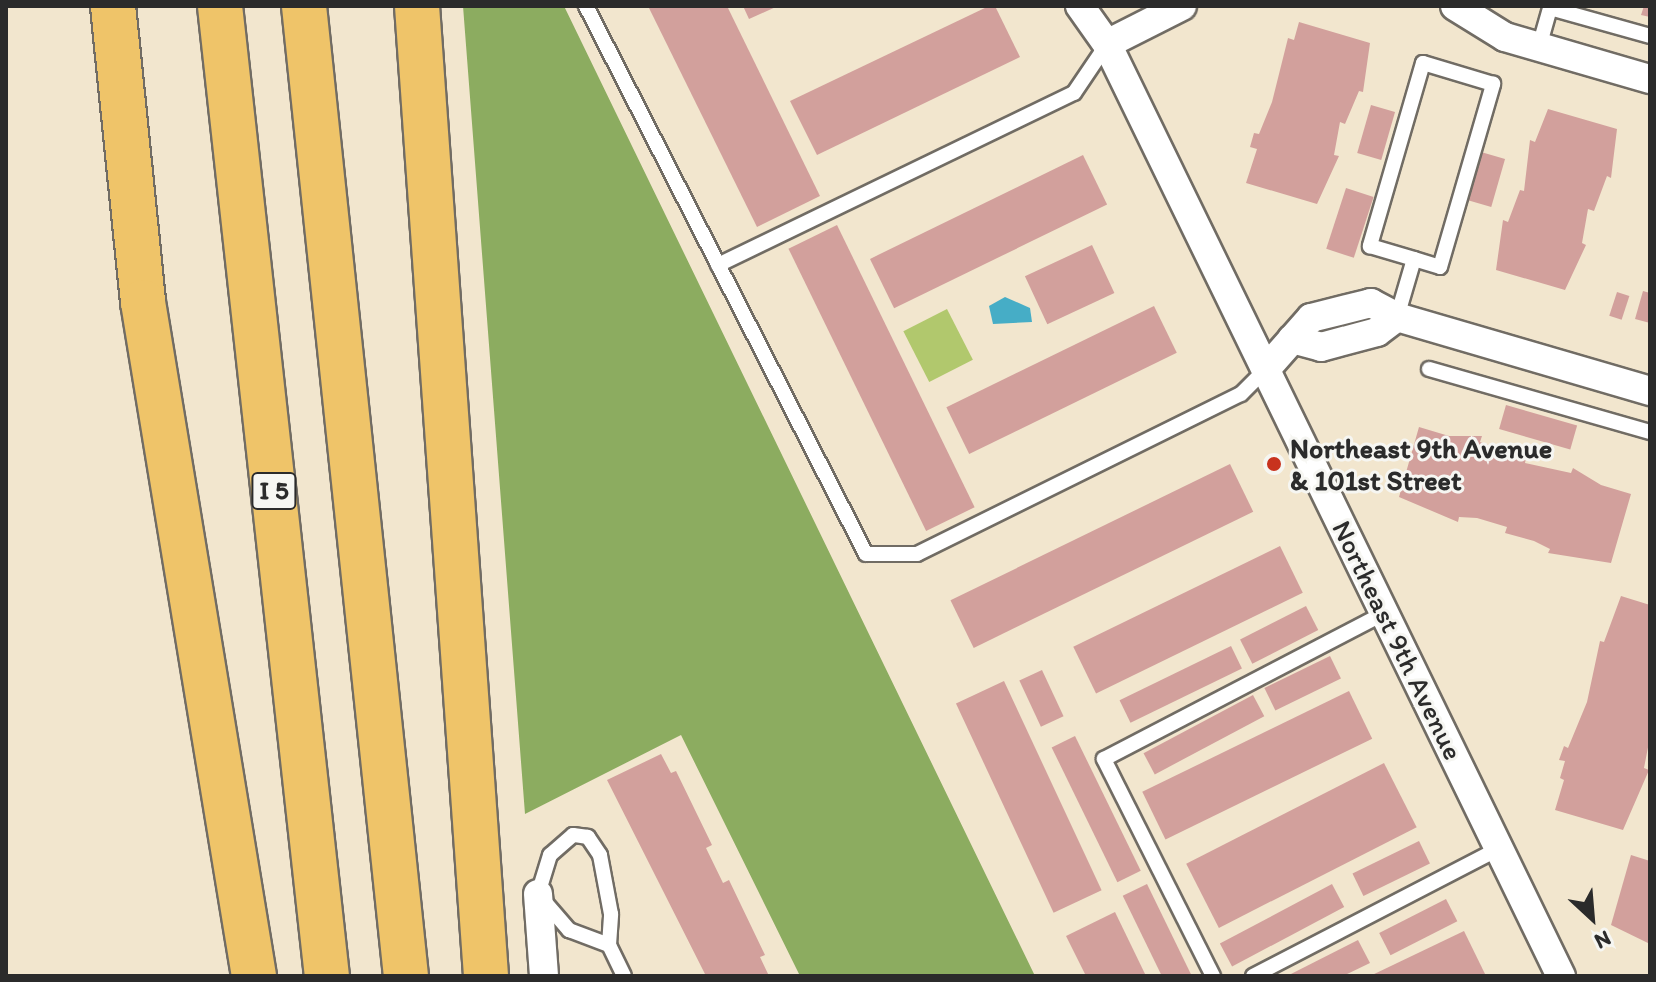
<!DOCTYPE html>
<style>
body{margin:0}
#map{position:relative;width:1656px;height:982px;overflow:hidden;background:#f2e6ce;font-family:Itim,sans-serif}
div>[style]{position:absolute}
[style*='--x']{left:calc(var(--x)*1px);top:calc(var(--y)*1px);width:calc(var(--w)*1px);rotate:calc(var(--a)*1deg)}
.green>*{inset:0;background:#b1c86d;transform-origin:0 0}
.forest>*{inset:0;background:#8cac60}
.water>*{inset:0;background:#46adc6}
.building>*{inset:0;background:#d2a09c;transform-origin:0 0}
.roads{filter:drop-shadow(2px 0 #716c64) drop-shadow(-2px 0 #716c64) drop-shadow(0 2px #716c64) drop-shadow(0 -2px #716c64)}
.lane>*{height:14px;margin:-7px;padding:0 7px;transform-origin:7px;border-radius:7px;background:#fff}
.street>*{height:28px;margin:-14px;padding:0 14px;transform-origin:14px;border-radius:14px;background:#fff}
.highway>*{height:44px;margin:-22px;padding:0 22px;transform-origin:22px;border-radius:22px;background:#efc469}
.dots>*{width:22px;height:22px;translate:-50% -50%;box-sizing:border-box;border:4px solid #f6f6f2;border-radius:50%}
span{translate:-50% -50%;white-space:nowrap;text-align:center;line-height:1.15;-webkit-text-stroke:6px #f6f6f2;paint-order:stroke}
.shield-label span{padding:2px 6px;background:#f6f6f2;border:2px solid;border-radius:6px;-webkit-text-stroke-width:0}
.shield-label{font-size:26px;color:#2b2b2b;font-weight:700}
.poi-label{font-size:28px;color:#2b2b2b;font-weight:700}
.left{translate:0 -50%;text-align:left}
.street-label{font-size:28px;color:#2b2b2b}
.frame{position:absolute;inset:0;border:8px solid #2b2b2b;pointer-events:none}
.north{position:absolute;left:1552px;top:878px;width:80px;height:80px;-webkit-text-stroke:6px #f6f6f2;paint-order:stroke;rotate:154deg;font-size:22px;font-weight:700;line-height:32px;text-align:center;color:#2b2b2b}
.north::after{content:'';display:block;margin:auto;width:28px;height:36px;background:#2b2b2b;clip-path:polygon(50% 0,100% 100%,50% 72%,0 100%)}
</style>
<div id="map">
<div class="green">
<div style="left:947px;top:309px;width:57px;height:49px;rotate:63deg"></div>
</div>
<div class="forest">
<div style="clip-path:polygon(463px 6px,564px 6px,1035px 976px,800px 976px,681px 735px,525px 814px)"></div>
</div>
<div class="water">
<div style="clip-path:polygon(1005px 297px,1030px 308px,1032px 322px,993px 324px,989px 306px)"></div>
</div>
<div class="building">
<div style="clip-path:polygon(648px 6px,727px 6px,820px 196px,757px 227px)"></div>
<div style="clip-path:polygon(743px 6px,778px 6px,749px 19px)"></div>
<div style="clip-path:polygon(989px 6px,995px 6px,1020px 57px,817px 155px,790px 101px)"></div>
<div style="clip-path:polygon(1644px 6px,1650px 6px,1650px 17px,1641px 15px)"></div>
<div style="clip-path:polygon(1299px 22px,1370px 43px,1363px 92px,1359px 91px,1345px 124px,1340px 122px,1334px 155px,1339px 156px,1317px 204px,1246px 183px,1257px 149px,1250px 147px,1254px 133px,1259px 134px,1272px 102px,1288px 38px,1294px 40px)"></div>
<div style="left:1371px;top:105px;width:25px;height:50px;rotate:16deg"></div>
<div style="clip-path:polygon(1548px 109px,1617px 129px,1611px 178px,1607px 176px,1594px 211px,1588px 209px,1582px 243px,1586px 245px,1565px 290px,1496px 270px,1503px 220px,1508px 222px,1520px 190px,1524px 191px,1530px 140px,1535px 142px)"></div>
<div style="left:1481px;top:152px;width:25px;height:50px;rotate:16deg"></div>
<div style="left:1083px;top:155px;width:55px;height:237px;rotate:64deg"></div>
<div style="left:1346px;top:188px;width:29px;height:64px;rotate:18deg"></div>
<div style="left:837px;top:225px;width:314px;height:54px;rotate:64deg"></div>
<div style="left:1092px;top:245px;width:53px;height:74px;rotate:65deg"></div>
<div style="clip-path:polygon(1643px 291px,1650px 293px,1650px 323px,1635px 319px)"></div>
<div style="left:1617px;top:292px;width:13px;height:25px;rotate:18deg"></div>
<div style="left:1154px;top:306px;width:52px;height:231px;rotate:64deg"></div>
<div style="left:1506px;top:405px;width:74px;height:25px;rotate:16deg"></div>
<div style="clip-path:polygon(1419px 427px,1449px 436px,1482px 436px,1480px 442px,1526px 458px,1525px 463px,1571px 473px,1573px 468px,1601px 485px,1631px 494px,1611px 563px,1548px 553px,1550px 549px,1534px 541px,1505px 533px,1507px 527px,1477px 518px,1459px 517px,1458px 522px,1399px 497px)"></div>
<div style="left:1230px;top:464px;width:53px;height:311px;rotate:64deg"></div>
<div style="left:1280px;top:546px;width:52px;height:230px;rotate:64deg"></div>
<div style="clip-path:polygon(1621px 596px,1650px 605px,1650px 737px,1644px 768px,1649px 770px,1623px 830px,1555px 810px,1564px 780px,1560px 778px,1565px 761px,1559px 760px,1564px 746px,1568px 748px,1587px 702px,1600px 641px,1604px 642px)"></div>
<div style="left:1306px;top:606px;width:27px;height:74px;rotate:63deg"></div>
<div style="left:1231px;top:646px;width:25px;height:124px;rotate:64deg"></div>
<div style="left:1330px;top:656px;width:25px;height:73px;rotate:64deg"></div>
<div style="left:1042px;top:670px;width:51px;height:25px;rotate:65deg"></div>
<div style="left:1004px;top:681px;width:231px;height:53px;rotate:65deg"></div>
<div style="left:1349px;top:691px;width:53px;height:230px;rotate:64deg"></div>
<div style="left:1253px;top:695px;width:24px;height:124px;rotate:62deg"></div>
<div style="left:1075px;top:736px;width:150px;height:26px;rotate:64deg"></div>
<div style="clip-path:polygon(661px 754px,671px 773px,676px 771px,712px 845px,706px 848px,723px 883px,729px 880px,765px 955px,760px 957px,769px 976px,706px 976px,607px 780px)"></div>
<div style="left:1384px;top:763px;width:72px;height:222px;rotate:63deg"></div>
<div style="left:1419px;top:841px;width:25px;height:74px;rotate:64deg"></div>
<div style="clip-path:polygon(1631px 855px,1650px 861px,1650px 944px,1611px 925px)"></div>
<div style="left:1147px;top:884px;width:102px;height:27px;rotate:64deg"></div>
<div style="left:1332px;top:884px;width:26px;height:127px;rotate:62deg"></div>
<div style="left:1446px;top:899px;width:25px;height:75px;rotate:63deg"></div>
<div style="clip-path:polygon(1115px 912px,1146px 976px,1086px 976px,1066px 936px)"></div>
<div style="clip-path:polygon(1464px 931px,1486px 976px,1370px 976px)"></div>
<div style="clip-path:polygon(1358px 940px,1370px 963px,1343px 976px,1287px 976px)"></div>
</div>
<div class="roads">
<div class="lane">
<div style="--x:586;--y:6;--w:615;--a:62.94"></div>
<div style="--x:866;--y:554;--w:51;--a:0"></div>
<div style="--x:917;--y:554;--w:361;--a:-26.3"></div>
<div style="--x:1241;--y:394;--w:35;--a:-45"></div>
<div style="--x:1539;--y:47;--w:41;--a:-74.2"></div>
<div style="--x:1550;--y:8;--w:104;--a:15.6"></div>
<div style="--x:718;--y:265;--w:395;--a:-25.8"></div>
<div style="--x:1074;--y:93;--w:59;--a:-56"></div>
<div style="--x:1397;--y:317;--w:60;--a:-73.7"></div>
<div style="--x:1414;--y:259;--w:27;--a:17"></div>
<div style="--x:1440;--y:267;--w:191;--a:-73.8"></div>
<div style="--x:1493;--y:84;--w:73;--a:-163.3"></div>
<div style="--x:1423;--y:63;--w:191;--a:106.2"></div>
<div style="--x:1370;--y:246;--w:46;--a:16.5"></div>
<div style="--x:1429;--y:369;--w:230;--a:15.9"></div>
<div style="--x:609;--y:945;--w:31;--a:-86"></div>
<div style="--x:611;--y:914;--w:60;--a:-100.6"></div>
<div style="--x:600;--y:855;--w:22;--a:-124"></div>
<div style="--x:588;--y:837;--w:15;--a:-172"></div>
<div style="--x:573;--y:835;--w:30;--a:139"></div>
<div style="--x:550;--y:855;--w:41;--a:107.1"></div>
<div style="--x:538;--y:894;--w:48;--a:49.3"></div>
<div style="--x:569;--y:930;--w:43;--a:20.6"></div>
<div style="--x:609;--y:945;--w:34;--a:64"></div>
<div style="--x:1213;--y:976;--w:243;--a:-116.7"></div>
<div style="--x:1104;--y:759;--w:318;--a:-27.5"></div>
<div style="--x:1253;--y:976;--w:276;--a:-27.4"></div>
</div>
<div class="street">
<div style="--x:1080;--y:6;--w:47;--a:54.6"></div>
<div style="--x:1107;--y:44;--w:1037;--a:64.03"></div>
<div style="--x:1455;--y:6;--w:59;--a:31.8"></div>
<div style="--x:1505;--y:37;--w:151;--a:16.2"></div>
<div style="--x:1107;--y:44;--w:84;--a:-26.9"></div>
<div style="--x:1292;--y:339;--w:30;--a:15"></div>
<div style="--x:1321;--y:347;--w:58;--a:-15"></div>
<div style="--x:1377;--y:332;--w:25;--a:-37"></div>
<div style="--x:1266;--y:369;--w:68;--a:-48.6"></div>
<div style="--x:1311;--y:318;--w:62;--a:-14"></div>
<div style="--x:1371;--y:303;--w:30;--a:28"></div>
<div style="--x:1397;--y:317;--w:264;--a:16.3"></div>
<div style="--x:538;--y:894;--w:82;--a:85.8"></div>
</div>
<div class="highway">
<div style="--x:113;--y:6;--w:298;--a:84.2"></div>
<div style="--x:143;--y:302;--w:683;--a:80.65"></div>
<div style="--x:220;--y:6;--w:976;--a:83.71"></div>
<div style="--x:304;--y:6;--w:975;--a:84"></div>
<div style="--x:417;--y:6;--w:972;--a:85.93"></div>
</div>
</div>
<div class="dots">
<div style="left:1274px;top:464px;background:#c8321e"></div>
</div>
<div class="shield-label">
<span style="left:274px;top:491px">I 5</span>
</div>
<div class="poi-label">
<span class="left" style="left:1290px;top:464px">Northeast 9th Avenue<br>&amp; 101st Street</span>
</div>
<div class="street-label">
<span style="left:1398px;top:640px;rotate:64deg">Northeast 9th Avenue</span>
</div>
<div class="frame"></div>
<div class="north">N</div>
</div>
